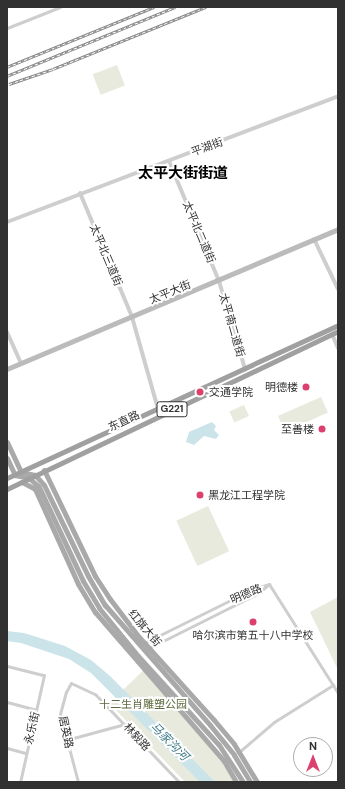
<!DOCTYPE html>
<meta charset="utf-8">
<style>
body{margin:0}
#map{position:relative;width:345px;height:789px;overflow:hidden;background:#fff;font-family:"DM Sans","Noto Sans SC",sans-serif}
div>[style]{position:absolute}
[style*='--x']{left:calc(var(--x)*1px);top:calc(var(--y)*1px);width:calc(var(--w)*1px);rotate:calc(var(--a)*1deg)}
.green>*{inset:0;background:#e7eadd;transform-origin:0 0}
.water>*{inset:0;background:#cbe4e9}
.minor>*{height:3px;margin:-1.5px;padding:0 1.5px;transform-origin:1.5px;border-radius:1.5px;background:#cecece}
.tertiary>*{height:4px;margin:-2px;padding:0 2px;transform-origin:2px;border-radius:2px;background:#cecece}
.secondary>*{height:4.5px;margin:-2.25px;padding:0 2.25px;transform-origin:2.25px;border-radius:2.25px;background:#bbb}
.primary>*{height:5px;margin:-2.5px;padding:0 2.5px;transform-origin:2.5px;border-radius:2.5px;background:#a9a9a9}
.trunk>*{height:5px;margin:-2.5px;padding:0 2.5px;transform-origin:2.5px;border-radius:2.5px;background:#a0a0a0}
.rail>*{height:2.5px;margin-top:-1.25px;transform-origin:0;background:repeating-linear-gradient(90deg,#fff 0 3px,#868686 0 6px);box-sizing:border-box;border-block:1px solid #868686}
.dots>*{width:11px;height:11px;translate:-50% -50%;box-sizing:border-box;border:2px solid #fff;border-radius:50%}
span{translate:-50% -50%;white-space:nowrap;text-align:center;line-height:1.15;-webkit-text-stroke:4px #fff;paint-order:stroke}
.shield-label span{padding:1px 3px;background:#fff;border:1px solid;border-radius:3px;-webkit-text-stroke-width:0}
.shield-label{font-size:10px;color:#313131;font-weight:700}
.street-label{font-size:11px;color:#313131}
.poi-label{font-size:11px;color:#313131}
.right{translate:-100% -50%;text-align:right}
.left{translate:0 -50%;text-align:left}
.park-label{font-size:11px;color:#5e6b40}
.water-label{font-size:12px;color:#407c8a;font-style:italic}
.district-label{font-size:15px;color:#000;font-weight:700}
.frame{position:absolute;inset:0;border:8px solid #313131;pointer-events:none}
.north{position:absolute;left:293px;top:737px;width:40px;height:40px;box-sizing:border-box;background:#fff;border:1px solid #adadad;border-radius:50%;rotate:0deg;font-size:11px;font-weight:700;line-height:16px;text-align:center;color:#313131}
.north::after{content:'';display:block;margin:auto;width:14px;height:18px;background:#dc406d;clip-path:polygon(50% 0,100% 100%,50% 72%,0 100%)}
</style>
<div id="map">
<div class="green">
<div style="left:117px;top:65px;width:22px;height:26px;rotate:69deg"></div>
<div style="left:321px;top:397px;width:17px;height:47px;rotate:66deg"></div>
<div style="left:244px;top:405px;width:12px;height:16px;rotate:66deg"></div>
<div style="left:208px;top:506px;width:50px;height:35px;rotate:65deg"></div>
<div style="clip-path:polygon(338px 597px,338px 670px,310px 612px)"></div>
<div style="clip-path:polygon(145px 669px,224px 763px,237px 782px,185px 782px,109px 703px)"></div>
</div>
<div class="water">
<div style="clip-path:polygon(212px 422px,216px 426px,214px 430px,219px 435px,216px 439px,204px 436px,194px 445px,186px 442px,189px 432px)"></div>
<div style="clip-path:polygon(7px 631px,24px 633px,65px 646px,91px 660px,110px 676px,215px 782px,200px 782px,91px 673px,69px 659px,21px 643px,7px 641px)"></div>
</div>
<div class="minor">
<div style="--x:7;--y:28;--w:57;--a:-21.6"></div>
<div style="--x:269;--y:584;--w:129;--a:57.7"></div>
<div style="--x:144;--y:643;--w:122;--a:-26.4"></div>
<div style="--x:253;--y:589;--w:17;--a:-17"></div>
<div style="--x:149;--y:648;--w:121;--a:-26.6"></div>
<div style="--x:257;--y:594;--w:14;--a:-39"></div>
<div style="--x:7;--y:666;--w:38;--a:14"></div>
<div style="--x:44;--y:675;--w:110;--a:102.6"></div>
<div style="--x:7;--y:702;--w:30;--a:15"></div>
<div style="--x:66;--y:740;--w:61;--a:-15.2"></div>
<div style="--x:7;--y:748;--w:20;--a:15"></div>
<div style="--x:239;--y:752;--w:46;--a:-40.6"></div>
<div style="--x:274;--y:722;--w:70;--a:-32.1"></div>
<div style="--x:78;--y:782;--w:70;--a:-104.8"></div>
<div style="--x:60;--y:714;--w:23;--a:-75"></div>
<div style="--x:66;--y:692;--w:10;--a:-61"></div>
<div style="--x:71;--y:683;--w:26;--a:25"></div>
<div style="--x:95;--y:694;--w:122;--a:46.3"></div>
</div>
<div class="tertiary">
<div style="--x:169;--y:161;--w:130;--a:67.4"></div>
<div style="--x:219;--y:281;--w:92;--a:73.5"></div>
<div style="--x:80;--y:193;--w:134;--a:67.2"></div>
<div style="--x:132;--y:317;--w:96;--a:74.2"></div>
<div style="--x:7;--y:222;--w:354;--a:-20.8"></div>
<div style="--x:314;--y:239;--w:55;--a:64.4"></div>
<div style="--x:7;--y:332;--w:34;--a:66"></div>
<div style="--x:332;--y:334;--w:15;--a:67"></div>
</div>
<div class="secondary">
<div style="--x:7;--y:369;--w:359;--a:-22.9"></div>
</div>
<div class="primary">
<div style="--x:7;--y:442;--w:33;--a:65"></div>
<div style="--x:21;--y:472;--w:14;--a:12"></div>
<div style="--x:35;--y:475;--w:13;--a:48"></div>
<div style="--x:44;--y:485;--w:101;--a:64.2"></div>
<div style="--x:88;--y:576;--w:34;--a:60"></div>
<div style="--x:105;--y:605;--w:159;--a:48.8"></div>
<div style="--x:210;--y:725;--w:38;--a:51"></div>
<div style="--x:234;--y:755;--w:31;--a:59"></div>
<div style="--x:7;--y:458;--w:19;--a:65"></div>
<div style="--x:15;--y:475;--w:14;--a:12"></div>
<div style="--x:29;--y:478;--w:13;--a:42"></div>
<div style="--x:39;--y:487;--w:104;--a:64.9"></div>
<div style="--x:83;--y:581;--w:31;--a:59"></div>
<div style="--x:99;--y:608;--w:62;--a:50.9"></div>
<div style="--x:138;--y:656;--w:120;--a:47.7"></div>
<div style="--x:219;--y:745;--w:44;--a:57"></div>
<div style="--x:44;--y:470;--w:118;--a:64.3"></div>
<div style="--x:95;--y:576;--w:27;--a:57"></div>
<div style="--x:110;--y:599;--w:48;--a:52.7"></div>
<div style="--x:139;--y:637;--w:112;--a:47.9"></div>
<div style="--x:214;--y:720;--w:31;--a:50"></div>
<div style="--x:234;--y:744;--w:44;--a:58.8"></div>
<div style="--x:22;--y:482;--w:15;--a:28"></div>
<div style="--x:35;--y:489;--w:104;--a:65.6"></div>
<div style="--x:78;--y:584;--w:33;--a:59"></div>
<div style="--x:95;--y:612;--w:197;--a:49.1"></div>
<div style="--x:224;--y:761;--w:24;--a:60"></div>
</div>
<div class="trunk">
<div style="--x:7;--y:478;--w:365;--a:-24.8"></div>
<div style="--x:7;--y:489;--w:367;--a:-25.5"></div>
</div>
<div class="rail">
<div style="--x:7;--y:67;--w:159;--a:-22.2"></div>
<div style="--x:7;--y:76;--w:182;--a:-22.3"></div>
<div style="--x:9;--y:84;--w:46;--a:-18.8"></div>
<div style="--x:53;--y:69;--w:165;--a:-22.1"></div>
</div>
<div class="dots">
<div style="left:306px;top:387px;background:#dc406d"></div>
<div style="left:200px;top:392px;background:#dc406d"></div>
<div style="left:322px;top:429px;background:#dc406d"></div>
<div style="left:200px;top:495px;background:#dc406d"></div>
<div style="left:253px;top:622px;background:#dc406d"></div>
</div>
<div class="shield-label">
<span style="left:172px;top:409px">G221</span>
</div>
<div class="street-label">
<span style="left:207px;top:147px;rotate:-20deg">平湖街</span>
<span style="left:199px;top:232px;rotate:67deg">太平北二道街</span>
<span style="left:106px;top:255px;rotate:67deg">太平北三道街</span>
<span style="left:170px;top:292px;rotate:-22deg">太平大街</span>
<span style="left:232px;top:325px;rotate:74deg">太平南二道街</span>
<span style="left:124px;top:421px;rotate:-25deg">东直路</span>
<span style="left:246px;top:594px;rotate:-23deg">明德路</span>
<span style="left:145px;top:628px;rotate:50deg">红旗大街</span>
<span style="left:32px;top:728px;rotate:-77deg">永乐街</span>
<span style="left:66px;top:732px;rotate:78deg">居英路</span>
<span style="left:137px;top:737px;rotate:47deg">林毅路</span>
</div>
<div class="poi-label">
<span class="right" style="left:298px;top:387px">明德楼</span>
<span class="left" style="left:209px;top:392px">交通学院</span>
<span class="right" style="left:314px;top:429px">至善楼</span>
<span class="left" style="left:208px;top:495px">黑龙江工程学院</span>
<span style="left:253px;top:635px">哈尔滨市第五十八中学校</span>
</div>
<div class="park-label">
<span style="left:143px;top:704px">十二生肖雕塑公园</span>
</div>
<div class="water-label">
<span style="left:169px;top:742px;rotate:45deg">马家沟河</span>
</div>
<div class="district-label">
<span style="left:183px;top:174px">太平大街街道</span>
</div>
<div class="frame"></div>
<div class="north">N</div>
</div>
